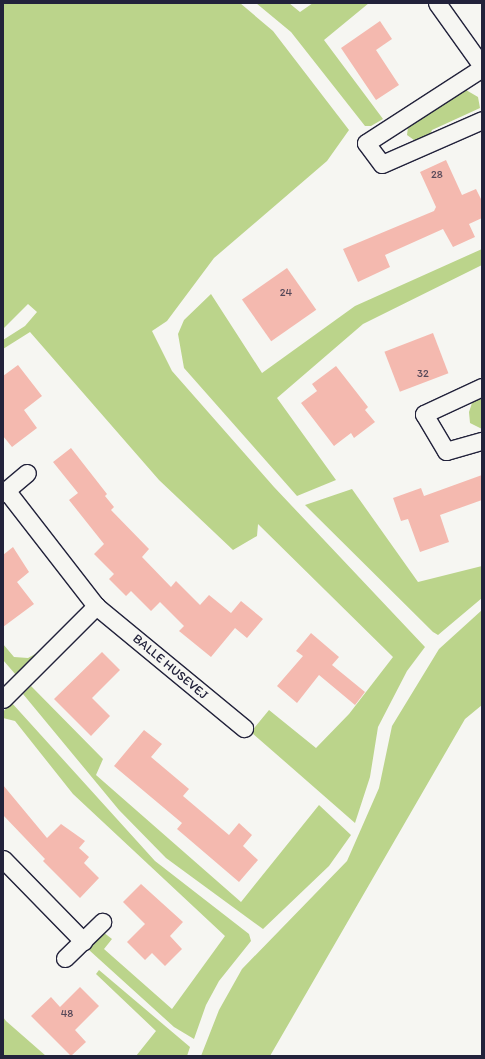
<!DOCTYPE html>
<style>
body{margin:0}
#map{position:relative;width:485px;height:1059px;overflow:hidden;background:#f6f6f2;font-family:Itim,sans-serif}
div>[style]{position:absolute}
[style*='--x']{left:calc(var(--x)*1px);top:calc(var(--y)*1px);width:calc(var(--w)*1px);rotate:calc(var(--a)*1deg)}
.green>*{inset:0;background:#bbd48b}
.building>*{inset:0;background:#f4b9af;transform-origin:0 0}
.roads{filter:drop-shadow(1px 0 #22223b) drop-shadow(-1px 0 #22223b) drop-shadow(0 1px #22223b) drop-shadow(0 -1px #22223b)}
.minor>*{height:17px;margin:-8.5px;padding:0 8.5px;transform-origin:8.5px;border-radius:8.5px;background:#f6f6f2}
span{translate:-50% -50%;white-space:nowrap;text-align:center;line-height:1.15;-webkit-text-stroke:3px #f6f6f2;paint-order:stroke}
.number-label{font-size:11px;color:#564858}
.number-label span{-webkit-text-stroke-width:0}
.street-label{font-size:13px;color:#22223b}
.frame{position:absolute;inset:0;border:4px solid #22223b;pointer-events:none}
</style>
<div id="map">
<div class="green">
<div style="clip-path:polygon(3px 3px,240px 3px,273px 31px,349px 130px,327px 161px,214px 258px,167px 321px,152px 331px,172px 371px,274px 487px,425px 647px,407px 671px,378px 727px,370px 777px,355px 823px,251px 732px,269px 710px,316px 748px,349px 714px,393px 657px,258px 524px,257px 536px,233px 550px,159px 480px,30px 332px,3px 349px,3px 340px,25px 326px,37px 312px,28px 304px,3px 329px)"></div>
<div style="clip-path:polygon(256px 3px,289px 3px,300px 12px,313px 3px,369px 3px,324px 40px,383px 119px,371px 126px,365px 126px,291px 32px)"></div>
<div style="clip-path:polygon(466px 90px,478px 97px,480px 108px,432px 130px,428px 139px,414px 140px,407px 135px,408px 127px,418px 115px,452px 94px)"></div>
<div style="clip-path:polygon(482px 249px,482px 265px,363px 324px,277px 398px,336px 480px,297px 496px,184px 368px,178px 334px,184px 320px,211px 294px,262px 373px,355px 306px)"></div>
<div style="clip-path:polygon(482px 392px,482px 429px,470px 423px,469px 412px,473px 400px)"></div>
<div style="clip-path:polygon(352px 489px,418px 582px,482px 566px,482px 598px,438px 635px,433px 632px,305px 505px)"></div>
<div style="clip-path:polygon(482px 610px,482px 705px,465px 719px,270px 1056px,201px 1056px,219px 1010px,242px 969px,347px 861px,379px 788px,392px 726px,439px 649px)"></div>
<div style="clip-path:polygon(3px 644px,14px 657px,28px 658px,39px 652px,16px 675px,3px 660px)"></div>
<div style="clip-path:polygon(31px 686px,103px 759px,96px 775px,241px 902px,319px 805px,351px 835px,329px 866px,263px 929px,166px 858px,119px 810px,23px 694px)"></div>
<div style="clip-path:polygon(11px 702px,155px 861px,249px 934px,251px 941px,219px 981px,206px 1005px,194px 1039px,174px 1027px,89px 950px,103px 932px,112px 939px,104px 949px,172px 1009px,225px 936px,73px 794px,15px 721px,3px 718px,3px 712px)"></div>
<div style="clip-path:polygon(99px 970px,190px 1047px,187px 1056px,136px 1056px,156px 1031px,96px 974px)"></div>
<div style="clip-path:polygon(3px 1017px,6px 1021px,46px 1056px,3px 1056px)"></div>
</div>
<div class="building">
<div style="clip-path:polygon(380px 21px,392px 39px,376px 50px,399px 85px,376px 100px,341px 48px)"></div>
<div style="clip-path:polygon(446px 160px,462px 195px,476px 189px,482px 201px,482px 218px,469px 224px,475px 237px,453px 247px,443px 229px,385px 255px,390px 267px,358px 282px,343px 249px,434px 211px,436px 207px,420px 172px)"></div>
<div style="left:287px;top:268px;width:51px;height:55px;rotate:55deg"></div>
<div style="left:433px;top:333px;width:43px;height:52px;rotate:69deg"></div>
<div style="clip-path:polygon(18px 365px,42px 396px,24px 410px,37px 428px,12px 447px,3px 436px,3px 376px)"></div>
<div style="clip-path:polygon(336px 366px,368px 407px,365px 410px,375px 422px,354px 438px,351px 433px,334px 446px,301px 403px,317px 391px,312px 384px)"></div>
<div style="clip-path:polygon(71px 448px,107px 494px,105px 496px,114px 507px,111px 510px,149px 549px,142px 557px,171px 587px,176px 581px,200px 605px,209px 595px,231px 613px,241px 601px,263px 619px,247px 638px,235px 628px,211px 657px,179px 631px,184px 626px,160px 602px,151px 611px,131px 591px,126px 596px,109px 579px,114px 574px,94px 554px,104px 544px,69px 500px,78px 493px,53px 462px)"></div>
<div style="clip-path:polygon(482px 475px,482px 500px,440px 515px,449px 542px,420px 552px,408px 519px,401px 521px,393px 498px,421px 488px,424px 496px)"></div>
<div style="clip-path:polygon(13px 547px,29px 572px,17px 582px,34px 604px,3px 627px,3px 555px)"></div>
<div style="clip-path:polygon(311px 633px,339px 657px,332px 665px,365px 692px,355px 705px,319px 675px,297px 703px,277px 686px,303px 656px,296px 651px)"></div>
<div style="clip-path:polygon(102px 652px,120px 670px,92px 698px,110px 716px,91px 736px,54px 699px)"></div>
<div style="clip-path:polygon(144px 730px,162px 744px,151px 757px,189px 789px,183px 796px,229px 835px,239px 823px,252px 835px,243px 846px,258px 860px,239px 882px,177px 829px,182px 823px,114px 766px)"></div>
<div style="clip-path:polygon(3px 785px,47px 838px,61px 824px,85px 841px,79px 848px,89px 857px,84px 863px,99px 878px,80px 898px,43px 861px,45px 859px,3px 815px)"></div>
<div style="clip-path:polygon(141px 884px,183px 922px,170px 936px,182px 949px,165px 966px,152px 953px,145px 960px,127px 942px,145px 924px,123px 902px)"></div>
<div style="clip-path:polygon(80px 987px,99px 1006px,75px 1030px,86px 1042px,71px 1056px,31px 1016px,51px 997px,60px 1007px)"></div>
</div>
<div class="roads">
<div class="minor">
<div style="--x:437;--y:3;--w:77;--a:54.5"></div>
<div style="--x:482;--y:68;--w:138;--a:147.1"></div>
<div style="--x:366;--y:143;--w:26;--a:53"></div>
<div style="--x:382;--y:164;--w:109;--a:-23.7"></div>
<div style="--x:482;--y:387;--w:64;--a:155"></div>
<div style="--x:424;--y:414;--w:43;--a:59.3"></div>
<div style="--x:446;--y:451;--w:37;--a:-16"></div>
<div style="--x:6;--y:490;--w:147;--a:52.2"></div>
<div style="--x:96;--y:606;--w:192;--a:39.5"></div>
<div style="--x:3;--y:493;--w:31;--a:-40"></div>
<div style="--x:3;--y:699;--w:132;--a:-45"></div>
<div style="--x:3;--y:859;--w:115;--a:45.7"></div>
<div style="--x:65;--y:958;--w:52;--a:-44.2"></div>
</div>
</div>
<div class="number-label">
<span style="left:437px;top:175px">28</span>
<span style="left:286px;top:293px">24</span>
<span style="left:423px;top:374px">32</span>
<span style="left:67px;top:1014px">48</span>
</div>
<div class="street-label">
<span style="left:170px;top:667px;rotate:40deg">BALLE HUSEVEJ</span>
</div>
<div class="frame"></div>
</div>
